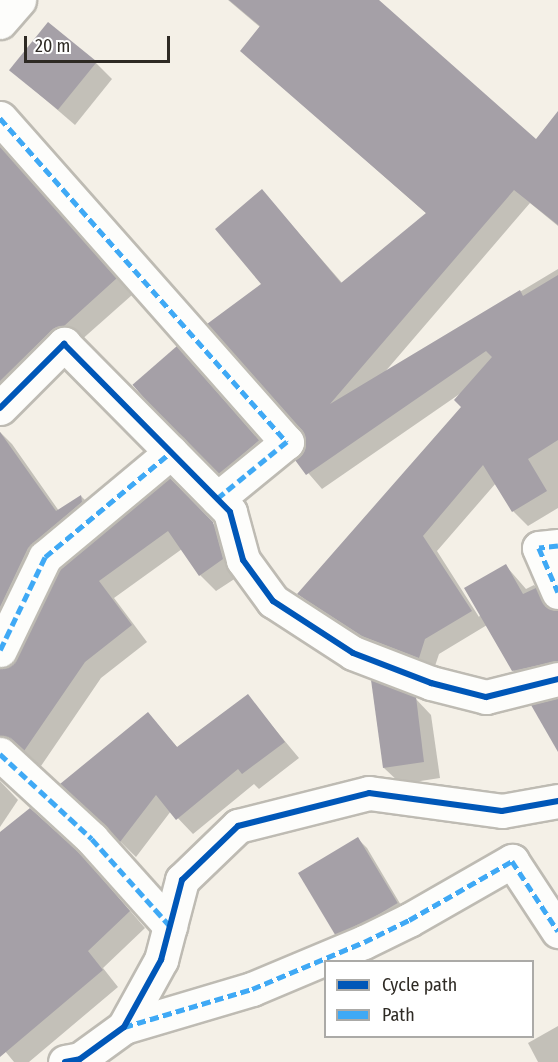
<!DOCTYPE html>
<style>
body{margin:0}
#map{position:relative;width:558px;height:1062px;overflow:hidden;background:#f4f0e7;font-family:"Fira Sans Condensed",sans-serif}
div>[style]{position:absolute}
[style*='--x']{left:calc(var(--x)*1px);top:calc(var(--y)*1px);width:calc(var(--w)*1px);rotate:calc(var(--a)*1deg)}
.shadow>*{inset:0;background:#0003}
.building>*{inset:0;background:#a5a0a7;transform-origin:0 0}
.roads{filter:drop-shadow(2px 0 #bebbb3) drop-shadow(-2px 0 #bebbb3) drop-shadow(0 2px #bebbb3) drop-shadow(0 -2px #bebbb3)}
.minor>*{height:33px;margin:-16.5px;padding:0 16.5px;transform-origin:16.5px;border-radius:16.5px;background:#fdfdfb}
.quiet>*{height:4.5px;margin-top:-2.25px;transform-origin:0;background:repeating-linear-gradient(90deg,#3fa9f5 0 9px,transparent 0 13.5px)}
.cycleway>*{height:6px;margin:-3px;padding:0 3px;transform-origin:3px;border-radius:3px;background:#0057b8}
span{translate:-50% -50%;white-space:nowrap;text-align:center;line-height:1.15;-webkit-text-stroke:6px #fff;paint-order:stroke}
.legend{position:absolute;left:324px;top:960px;width:210px;height:78px;box-sizing:border-box;background:#fff;border:2px solid #abaaa7;margin:0;padding:8px 10px;list-style:none;font-size:18px;color:#2e2a24}
.legend li{display:flex;align-items:center;gap:12px;height:30px}
.legend b{width:30px;border:2px solid #abaaa7}
.scale{position:absolute;left:24px;top:36px;width:146px;height:27px;box-sizing:border-box;border:3px solid #2e2a24;border-top:0;padding-left:8px;font-size:18px;line-height:21px;white-space:nowrap;color:#2e2a24;-webkit-text-stroke:4px #fff;paint-order:stroke}
</style>
<div id="map">
<div class="shadow">
<div style="clip-path:polygon(228px 0,377px 0,536px 141px,558px 113px,558px 226px,530px 203px,384px 373px,558px 269px,558px 508px,528px 526px,513px 511px,496px 483px,437px 551px,479px 617px,506px 566px,526px 589px,534px 585px,549px 601px,555px 612px,558px 612px,558px 680px,529px 686px,513px 670px,487px 625px,439px 654px,433px 672px,378px 651px,314px 609px,299px 594px,463px 407px,461px 393px,322px 489px,297px 460px,306px 448px,307px 439px,263px 284px,262px 191px,343px 284px,427px 214px,242px 51px,261px 28px)"></div>
<div style="clip-path:polygon(96px 63px,112px 79px,75px 125px,11px 70px)"></div>
<div style="clip-path:polygon(0 146px,132px 295px,0 412px)"></div>
<div style="clip-path:polygon(193px 364px,275px 457px,236px 489px,220px 473px)"></div>
<div style="clip-path:polygon(0 432px,12px 444px,59px 511px,81px 496px,97px 512px,44px 565px,0 656px)"></div>
<div style="clip-path:polygon(170px 480px,229px 540px,239px 576px,216px 591px,200px 575px,182px 549px,114px 598px,147px 642px,101px 678px,41px 766px,21px 751px,0 761px,0 670px,12px 666px)"></div>
<div style="clip-path:polygon(247px 696px,299px 758px,259px 789px,254px 784px,193px 834px,171px 811px,136px 857px,62px 784px,148px 714px,178px 748px)"></div>
<div style="clip-path:polygon(415px 698px,431px 715px,440px 778px,401px 784px,384px 768px)"></div>
<div style="clip-path:polygon(0 781px,18px 800px,0 827px)"></div>
<div style="clip-path:polygon(0 834px,95px 870px,145px 928px,103px 968px,118px 987px,29px 1062px,14px 1062px,0 1045px)"></div>
<div style="clip-path:polygon(358px 839px,367px 848px,405px 912px,347px 941px,338px 932px,301px 875px)"></div>
<div style="clip-path:polygon(558px 1026px,558px 1062px,538px 1062px,528px 1043px)"></div>
</div>
<div class="building">
<div style="clip-path:polygon(229px 0,379px 0,536px 139px,558px 111px,558px 225px,514px 190px,330px 404px,520px 290px,523px 296px,558px 275px,558px 440px,528px 459px,547px 491px,512px 512px,483px 465px,423px 536px,472px 611px,425px 639px,419px 658px,362px 636px,297px 594px,461px 407px,454px 400px,492px 357px,486px 351px,306px 475px,295px 460px,305px 448px,305px 439px,301px 430px,207px 324px,261px 284px,215px 229px,262px 189px,341px 283px,426px 213px,240px 51px,260px 26px)"></div>
<div style="left:48px;top:22px;width:63px;height:62px;rotate:39deg"></div>
<div style="clip-path:polygon(0 146px,117px 278px,64px 326px,51px 331px,0 381px)"></div>
<div style="left:177px;top:346px;width:125px;height:59px;rotate:49deg"></div>
<div style="clip-path:polygon(0 432px,56px 511px,81px 495px,82px 502px,28px 548px,0 607px)"></div>
<div style="clip-path:polygon(170px 478px,213px 522px,223px 559px,199px 576px,168px 531px,99px 581px,132px 625px,85px 662px,24px 751px,12px 740px,0 736px,0 669px,10px 666px,17px 658px,60px 569px)"></div>
<div style="clip-path:polygon(506px 564px,523px 594px,536px 588px,546px 607px,558px 610px,558px 661px,512px 671px,464px 588px)"></div>
<div style="clip-path:polygon(371px 680px,416px 697px,424px 762px,383px 768px)"></div>
<div style="clip-path:polygon(248px 694px,285px 742px,242px 774px,238px 769px,176px 820px,156px 795px,120px 842px,60px 784px,148px 712px,177px 747px)"></div>
<div style="clip-path:polygon(558px 698px,558px 752px,531px 705px)"></div>
<div style="clip-path:polygon(30px 808px,79px 852px,130px 911px,88px 951px,103px 970px,0 1057px,0 832px)"></div>
<div style="left:358px;top:837px;width:77px;height:70px;rotate:59deg"></div>
</div>
<div class="roads">
<div class="minor">
<div style="--x:0;--y:22;--w:29;--a:-49"></div>
<div style="--x:0;--y:118;--w:433;--a:48.5"></div>
<div style="--x:287;--y:442;--w:90;--a:140.8"></div>
<div style="--x:0;--y:408;--w:91;--a:-45"></div>
<div style="--x:64;--y:344;--w:236;--a:45.3"></div>
<div style="--x:230;--y:512;--w:50;--a:74.8"></div>
<div style="--x:243;--y:560;--w:51;--a:53.8"></div>
<div style="--x:273;--y:601;--w:95;--a:33"></div>
<div style="--x:353;--y:653;--w:84;--a:21"></div>
<div style="--x:431;--y:683;--w:57;--a:14.3"></div>
<div style="--x:486;--y:697;--w:74;--a:-14"></div>
<div style="--x:558;--y:546;--w:19;--a:174"></div>
<div style="--x:539;--y:548;--w:48;--a:66.6"></div>
<div style="--x:0;--y:650;--w:103;--a:-64.2"></div>
<div style="--x:45;--y:557;--w:164;--a:-39.8"></div>
<div style="--x:0;--y:754;--w:125;--a:42.7"></div>
<div style="--x:92;--y:839;--w:117;--a:48.1"></div>
<div style="--x:124;--y:1027;--w:134;--a:-16.5"></div>
<div style="--x:252;--y:989;--w:121;--a:-22.8"></div>
<div style="--x:364;--y:942;--w:50;--a:-26.1"></div>
<div style="--x:409;--y:920;--w:119;--a:-29.8"></div>
<div style="--x:512;--y:861;--w:84;--a:56.7"></div>
<div style="--x:65;--y:1062;--w:15;--a:-11"></div>
<div style="--x:80;--y:1059;--w:54;--a:-36"></div>
<div style="--x:124;--y:1027;--w:77;--a:-61.1"></div>
<div style="--x:161;--y:960;--w:83;--a:-75.3"></div>
<div style="--x:182;--y:880;--w:78;--a:-44"></div>
<div style="--x:238;--y:826;--w:135;--a:-14.1"></div>
<div style="--x:369;--y:793;--w:134;--a:7.7"></div>
<div style="--x:502;--y:811;--w:57;--a:-10.1"></div>
</div>
</div>
<div class="quiet">
<div style="--x:0;--y:118;--w:433;--a:48.5"></div>
<div style="--x:287;--y:442;--w:90;--a:140.8"></div>
<div style="--x:558;--y:546;--w:19;--a:174"></div>
<div style="--x:539;--y:548;--w:48;--a:66.6"></div>
<div style="--x:0;--y:650;--w:103;--a:-64.2"></div>
<div style="--x:45;--y:557;--w:164;--a:-39.8"></div>
<div style="--x:0;--y:754;--w:125;--a:42.7"></div>
<div style="--x:92;--y:839;--w:117;--a:48.1"></div>
<div style="--x:124;--y:1027;--w:134;--a:-16.5"></div>
<div style="--x:252;--y:989;--w:121;--a:-22.8"></div>
<div style="--x:364;--y:942;--w:50;--a:-26.1"></div>
<div style="--x:409;--y:920;--w:119;--a:-29.8"></div>
<div style="--x:512;--y:861;--w:84;--a:56.7"></div>
</div>
<div class="cycleway">
<div style="--x:0;--y:408;--w:91;--a:-45"></div>
<div style="--x:64;--y:344;--w:236;--a:45.3"></div>
<div style="--x:230;--y:512;--w:50;--a:74.8"></div>
<div style="--x:243;--y:560;--w:51;--a:53.8"></div>
<div style="--x:273;--y:601;--w:95;--a:33"></div>
<div style="--x:353;--y:653;--w:84;--a:21"></div>
<div style="--x:431;--y:683;--w:57;--a:14.3"></div>
<div style="--x:486;--y:697;--w:74;--a:-14"></div>
<div style="--x:65;--y:1062;--w:15;--a:-11"></div>
<div style="--x:80;--y:1059;--w:54;--a:-36"></div>
<div style="--x:124;--y:1027;--w:77;--a:-61.1"></div>
<div style="--x:161;--y:960;--w:83;--a:-75.3"></div>
<div style="--x:182;--y:880;--w:78;--a:-44"></div>
<div style="--x:238;--y:826;--w:135;--a:-14.1"></div>
<div style="--x:369;--y:793;--w:134;--a:7.7"></div>
<div style="--x:502;--y:811;--w:57;--a:-10.1"></div>
</div>
<ul class="legend">
<li><b style="height:8px;background:#0057b8"></b>Cycle path</li>
<li><b style="height:8px;background:#3fa9f5"></b>Path</li>
</ul>
<div class="scale">20 m</div>
</div>
